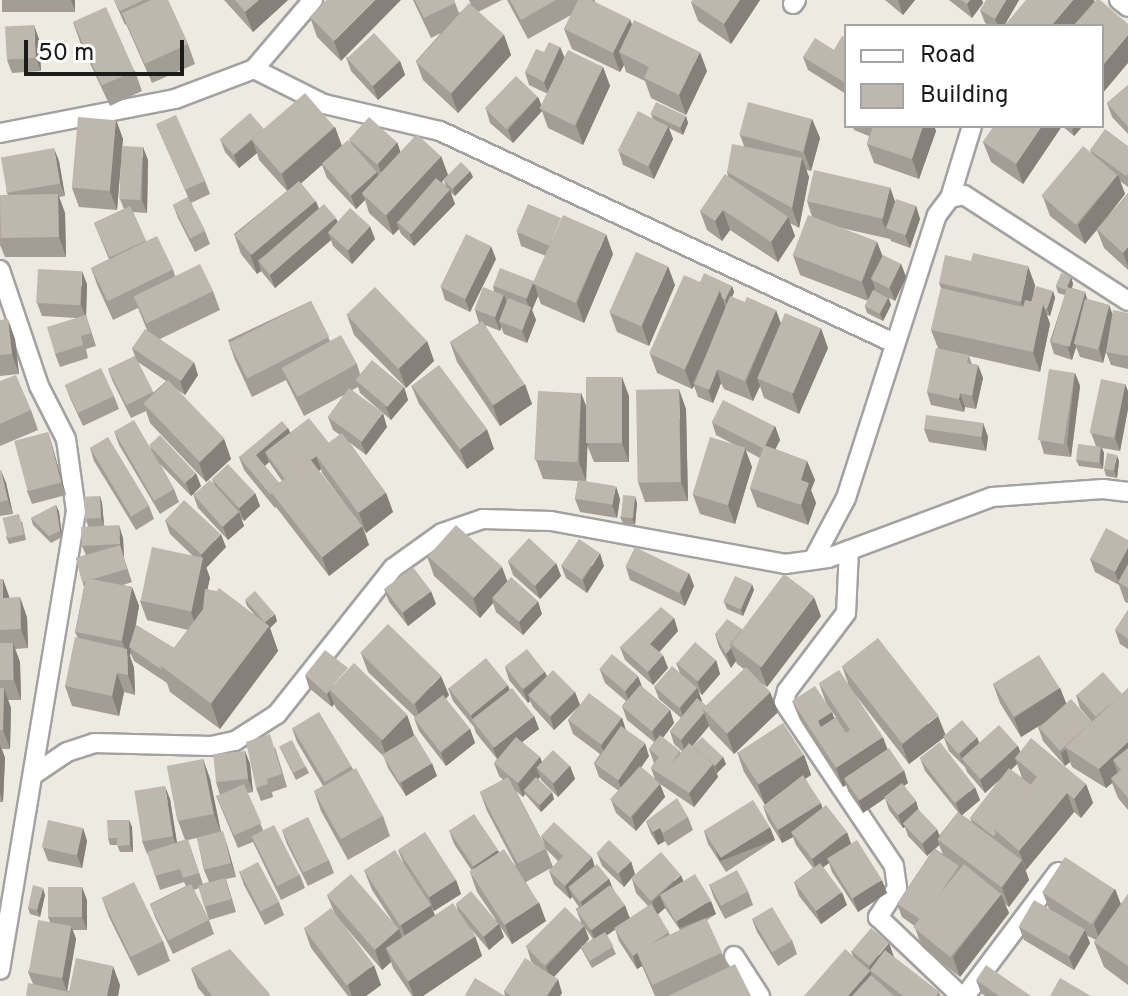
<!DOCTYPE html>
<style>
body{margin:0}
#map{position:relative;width:1128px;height:996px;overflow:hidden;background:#edebe1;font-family:Overpass,sans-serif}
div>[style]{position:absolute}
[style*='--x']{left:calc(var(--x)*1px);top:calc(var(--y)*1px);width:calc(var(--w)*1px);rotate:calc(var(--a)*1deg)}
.roads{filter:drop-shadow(2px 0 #a2a2a2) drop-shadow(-2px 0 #a2a2a2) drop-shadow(0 2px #a2a2a2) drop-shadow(0 -2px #a2a2a2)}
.street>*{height:18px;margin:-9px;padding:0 9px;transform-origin:9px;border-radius:9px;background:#fff}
.wall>*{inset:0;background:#a39d95;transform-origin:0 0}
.shaded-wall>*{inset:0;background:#858079;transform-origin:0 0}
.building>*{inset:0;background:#beb7ad;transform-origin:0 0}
span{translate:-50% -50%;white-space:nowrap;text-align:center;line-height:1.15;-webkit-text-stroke:7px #fff;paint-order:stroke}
.legend{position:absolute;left:844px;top:24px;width:260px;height:104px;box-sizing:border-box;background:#fff;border:2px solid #a4a4a4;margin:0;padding:10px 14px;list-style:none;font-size:24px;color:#1b1b1b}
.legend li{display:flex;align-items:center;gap:16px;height:40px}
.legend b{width:40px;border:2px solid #a4a4a4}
.scale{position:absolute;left:24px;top:40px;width:160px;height:36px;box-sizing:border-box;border:4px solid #1b1b1b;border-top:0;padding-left:10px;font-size:24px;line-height:28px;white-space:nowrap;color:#1b1b1b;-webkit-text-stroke:6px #fff;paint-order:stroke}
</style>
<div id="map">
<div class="roads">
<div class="street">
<div style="--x:1119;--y:0;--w:11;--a:38"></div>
<div style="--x:793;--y:4;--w:5;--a:-53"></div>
<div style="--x:254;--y:69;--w:91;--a:-49.5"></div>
<div style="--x:0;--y:133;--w:178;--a:-11"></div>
<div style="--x:175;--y:99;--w:85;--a:-20.8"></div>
<div style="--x:254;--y:69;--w:78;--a:26.6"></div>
<div style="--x:324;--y:104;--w:119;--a:13.1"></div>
<div style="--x:440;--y:131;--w:501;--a:25.03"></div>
<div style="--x:950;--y:198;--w:75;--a:-73"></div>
<div style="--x:0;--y:270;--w:122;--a:71.4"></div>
<div style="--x:39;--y:386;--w:59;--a:63"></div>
<div style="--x:66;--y:439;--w:73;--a:82.1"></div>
<div style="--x:76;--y:511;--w:465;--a:99.4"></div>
<div style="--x:849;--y:550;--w:63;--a:92.7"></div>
<div style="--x:846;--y:613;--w:98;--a:127.1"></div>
<div style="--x:787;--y:691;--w:11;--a:105"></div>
<div style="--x:784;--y:702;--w:197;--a:56.1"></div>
<div style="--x:894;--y:866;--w:22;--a:82"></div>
<div style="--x:897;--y:888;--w:35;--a:123"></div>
<div style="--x:878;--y:917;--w:115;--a:43.6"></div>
<div style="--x:813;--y:560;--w:70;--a:-62"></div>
<div style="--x:846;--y:498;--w:297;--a:-72.2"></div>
<div style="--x:937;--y:215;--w:21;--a:-53"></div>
<div style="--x:950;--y:198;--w:14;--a:-12"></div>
<div style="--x:964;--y:195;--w:195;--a:32.9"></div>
<div style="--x:36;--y:773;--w:37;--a:-34"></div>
<div style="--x:67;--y:752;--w:28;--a:-18"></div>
<div style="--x:94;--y:743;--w:117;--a:1.5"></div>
<div style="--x:211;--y:746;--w:25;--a:-12"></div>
<div style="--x:235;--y:741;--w:50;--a:-32.7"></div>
<div style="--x:277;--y:714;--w:186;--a:-51.5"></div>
<div style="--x:393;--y:568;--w:60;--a:-35.5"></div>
<div style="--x:442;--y:533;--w:43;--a:-18.9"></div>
<div style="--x:483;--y:519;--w:68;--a:1.7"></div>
<div style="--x:551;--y:521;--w:238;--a:10.4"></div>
<div style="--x:785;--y:564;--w:43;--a:-7.9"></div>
<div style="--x:828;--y:558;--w:175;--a:-20.4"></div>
<div style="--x:992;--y:497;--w:111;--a:-4.1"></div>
<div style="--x:1103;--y:489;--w:25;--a:7"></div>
<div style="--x:734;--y:956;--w:48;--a:57"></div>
<div style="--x:965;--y:996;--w:155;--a:-53.1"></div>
</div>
</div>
<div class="wall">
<div style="left:2px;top:0;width:73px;height:12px"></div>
<div style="clip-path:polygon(114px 0,168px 0,188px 44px,195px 64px,152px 83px,126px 24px,125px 25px)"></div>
<div style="clip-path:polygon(224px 0,288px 0,253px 32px)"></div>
<div style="clip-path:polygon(327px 0,341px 61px,317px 37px,310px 17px)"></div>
<div style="clip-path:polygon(413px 0,454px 0,459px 13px,471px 5px,469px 0,502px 0,478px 12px,504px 35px,511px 55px,458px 113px,423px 80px,416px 61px,441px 33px,431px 38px)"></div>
<div style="clip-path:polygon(507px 0,595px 0,595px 2px,707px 71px,686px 115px,651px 98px,645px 81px,626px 72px,624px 65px,620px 72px,572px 49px,564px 29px,571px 15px,528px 39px)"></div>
<div style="clip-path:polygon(693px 0,760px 0,731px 44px,698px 21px,691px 2px)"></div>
<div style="clip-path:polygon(885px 0,915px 0,903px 15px)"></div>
<div style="clip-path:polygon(949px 0,982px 0,983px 3px,972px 18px)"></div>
<div style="clip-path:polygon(1019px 0,1004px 26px,990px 26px,985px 23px,980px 10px)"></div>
<div style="clip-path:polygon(73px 22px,135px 71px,142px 91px,110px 106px,80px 42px)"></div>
<div style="clip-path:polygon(846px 38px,846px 94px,808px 70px,803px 57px,834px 50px)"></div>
<div style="clip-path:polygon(39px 39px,41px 71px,12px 73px,7px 60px)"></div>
<div style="clip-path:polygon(560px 47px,565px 58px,603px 67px,610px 86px,583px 145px,548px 128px,542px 111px,513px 143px,490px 123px,486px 109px,538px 97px,542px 107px,548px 94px,529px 85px,525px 72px,544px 52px)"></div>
<div style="clip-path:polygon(346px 57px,400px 61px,405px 75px,378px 100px,351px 71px)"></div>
<div style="clip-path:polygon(1128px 85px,1128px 134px,1112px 117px,1107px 103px)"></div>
<div style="clip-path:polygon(651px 114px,686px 116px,688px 123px,683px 135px,669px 128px,673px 139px,654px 179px,623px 165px,619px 152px,653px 119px)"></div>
<div style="clip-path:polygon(812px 119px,820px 138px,811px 171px,806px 170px,809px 177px,799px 228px,790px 223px,795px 236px,778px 262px,730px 230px,722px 241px,707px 230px,700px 211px,728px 176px,727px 172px,744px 146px,740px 135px)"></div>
<div style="clip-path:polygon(evenodd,116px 120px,123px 139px,122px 146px,148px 160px,147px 213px,133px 212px,146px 241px,173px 269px,175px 276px,213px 291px,220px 310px,160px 339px,198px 375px,185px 395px,176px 389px,224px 439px,231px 459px,206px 482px,150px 423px,146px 411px,131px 418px,113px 382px,108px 369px,135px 356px,132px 348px,147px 330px,138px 308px,113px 320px,98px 287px,91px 268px,109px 259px,94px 223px,124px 209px,120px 199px,121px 159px,117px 210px,79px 207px,72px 188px,116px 120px,138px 362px,166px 381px,153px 393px,153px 392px,138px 362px)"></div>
<div style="clip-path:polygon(156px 124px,205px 181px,210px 194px,191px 203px,205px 231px,210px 244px,195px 252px,178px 218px,173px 205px,188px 197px)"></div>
<div style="clip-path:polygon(853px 126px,934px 126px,936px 131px,919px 179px,874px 163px,867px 144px,869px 136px,854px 130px)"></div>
<div style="clip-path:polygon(994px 126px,1062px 126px,1023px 184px,991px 162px,983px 142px)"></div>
<div style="clip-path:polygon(1062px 126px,1083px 126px,1074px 136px)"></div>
<div style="clip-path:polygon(335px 127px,342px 146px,351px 144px,349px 139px,397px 142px,400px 152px,441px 156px,448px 175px,442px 182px,446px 186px,444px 181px,473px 177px,455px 196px,450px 192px,455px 204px,414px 246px,401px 234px,399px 229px,393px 235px,369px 213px,365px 200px,356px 209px,327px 178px,322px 165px,301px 183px,319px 208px,338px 222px,375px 239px,352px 264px,333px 246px,331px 240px,275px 288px,261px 271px,257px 274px,241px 254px,234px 234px,287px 191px,259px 160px,257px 153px,239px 168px,225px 152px,220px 139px,264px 129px)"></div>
<div style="clip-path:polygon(1128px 146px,1128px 187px,1120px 181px,1125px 194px,1107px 218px,1128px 193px,1128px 270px,1104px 248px,1097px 230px,1085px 244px,1050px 216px,1043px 197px,1092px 154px,1090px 150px)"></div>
<div style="clip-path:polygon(59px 161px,65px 196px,59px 197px,65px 213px,66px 257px,5px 257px,0 245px,0 195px,8px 195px,6px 191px)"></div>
<div style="clip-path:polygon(807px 201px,895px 203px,916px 206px,920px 219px,910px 248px,891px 241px,890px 238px,890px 239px,837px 227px,877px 242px,882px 256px,901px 264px,906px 277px,895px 301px,889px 298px,891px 305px,883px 321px,867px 313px,865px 306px,868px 301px,800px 275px,793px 255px,812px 217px)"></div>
<div style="clip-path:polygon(517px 232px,613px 254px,584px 323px,541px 304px,538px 296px,532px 310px,536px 320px,527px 343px,504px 334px,501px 327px,500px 331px,485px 325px,532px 404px,500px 426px,457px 362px,450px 342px,479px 323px,475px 310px,494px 291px,493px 286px,534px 281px,534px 283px,546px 256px,521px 246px)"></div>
<div style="clip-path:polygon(496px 259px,470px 312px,445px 300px,441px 287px)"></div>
<div style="clip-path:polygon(1071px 277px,1073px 284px,1072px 288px,1085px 292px,1087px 299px,1109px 305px,1112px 314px,1128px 313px,1128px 369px,1111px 365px,1106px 352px,1103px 363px,1080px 357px,1076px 347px,1072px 360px,1054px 354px,1050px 341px,1065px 295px,1058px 293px,1056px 286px)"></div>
<div style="clip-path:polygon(700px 282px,732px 286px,734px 292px,732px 297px,828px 348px,799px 414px,764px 398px,760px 386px,753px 401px,724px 389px,721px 383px,713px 403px,698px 397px,694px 386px,692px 389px,657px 373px,650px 354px)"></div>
<div style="clip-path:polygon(939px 283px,1035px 285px,1034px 294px,1053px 291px,1055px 298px,1050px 316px,1047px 315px,1050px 324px,1040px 372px,969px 356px,972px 364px,978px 365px,983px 378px,976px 409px,965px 407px,964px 412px,931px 405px,927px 392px,938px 348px,931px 330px,941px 288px)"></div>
<div style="clip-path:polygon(87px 284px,86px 315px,96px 346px,86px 349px,88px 358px,60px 367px,55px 354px,76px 318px,42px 316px,37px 303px)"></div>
<div style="clip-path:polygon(675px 285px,649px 346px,617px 332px,610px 313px)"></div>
<div style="clip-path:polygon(evenodd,311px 301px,330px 341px,357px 364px,360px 374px,404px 387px,408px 400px,391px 420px,360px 393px,358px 387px,352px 390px,387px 427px,366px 455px,349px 442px,386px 493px,393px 512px,366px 533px,363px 527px,369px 545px,329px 576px,276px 507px,275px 508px,244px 470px,239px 457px,288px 428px,290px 432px,329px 443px,340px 435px,333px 430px,328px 417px,344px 395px,304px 416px,286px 380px,252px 397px,235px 360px,228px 340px,311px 301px,269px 462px,282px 481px,279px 483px,265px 466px,269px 462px,311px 301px,321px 469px,322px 473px,348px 508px,319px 471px,321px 469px)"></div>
<div style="clip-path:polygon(347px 315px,427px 341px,434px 361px,406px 388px,354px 335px)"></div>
<div style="clip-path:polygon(0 320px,15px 339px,19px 374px,0 376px)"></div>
<div style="clip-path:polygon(1075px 373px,1080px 386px,1071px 457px,1044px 454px,1040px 440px)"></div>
<div style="clip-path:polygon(0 381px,31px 410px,38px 430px,0 446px)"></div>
<div style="clip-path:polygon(1125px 384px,1128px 391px,1128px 409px,1120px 451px,1102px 448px,1104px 453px,1103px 469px,1079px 466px,1076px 460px,1096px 446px,1091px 433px)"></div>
<div style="clip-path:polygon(65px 385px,114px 396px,119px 409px,83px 426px,70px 398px)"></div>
<div style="clip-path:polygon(411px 385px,494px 449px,467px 469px,419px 404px)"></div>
<div style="clip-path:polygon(581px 393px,586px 407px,629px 396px,629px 462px,594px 462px,587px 445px,586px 481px,620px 499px,617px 518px,580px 512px,575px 499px,578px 481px,543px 479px,536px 460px)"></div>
<div style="clip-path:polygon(686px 409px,688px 501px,645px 502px,638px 482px)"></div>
<div style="clip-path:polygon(712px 422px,775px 426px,780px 440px,775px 449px,807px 461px,815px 480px,811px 490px,816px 503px,808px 525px,757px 507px,750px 488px,760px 458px,745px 450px,752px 467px,735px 524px,700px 514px,693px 495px,735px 445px,716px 435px)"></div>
<div style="clip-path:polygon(983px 423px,988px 437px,986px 451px,929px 442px,924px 429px)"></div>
<div style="clip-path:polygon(114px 431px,151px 450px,150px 446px,201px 486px,191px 496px,160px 464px,174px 489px,179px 502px,160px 514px,119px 445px)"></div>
<div style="clip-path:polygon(48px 432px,66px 495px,32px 504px,27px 491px)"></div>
<div style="clip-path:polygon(90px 448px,149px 506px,154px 519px,136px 530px,94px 461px)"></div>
<div style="clip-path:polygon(1119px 461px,1117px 478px,1106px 476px,1104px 469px)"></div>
<div style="clip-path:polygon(0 470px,6px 483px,13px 514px,0 516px)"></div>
<div style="clip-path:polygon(212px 479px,255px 493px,260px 506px,244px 521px,241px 518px,244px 526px,228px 540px,198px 508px,193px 494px,214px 485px)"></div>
<div style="clip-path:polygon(100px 496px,102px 503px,104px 525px,123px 538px,124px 558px,132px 582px,123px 585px,132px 587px,139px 606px,136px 625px,174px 648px,188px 630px,147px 620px,140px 601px,193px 556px,170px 534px,165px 520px,226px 547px,206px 568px,210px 578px,207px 589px,255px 615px,247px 606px,245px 600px,277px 621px,270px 628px,278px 651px,220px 729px,170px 692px,167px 683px,134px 661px,130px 652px,130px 656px,134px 668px,135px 695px,124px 692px,119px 716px,72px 706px,65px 686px,78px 638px,75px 632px,84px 587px,76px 558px,86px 555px,82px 546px,88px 526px,86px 520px)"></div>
<div style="clip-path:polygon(637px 503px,635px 525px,623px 523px,620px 517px)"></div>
<div style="clip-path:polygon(56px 505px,59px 512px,62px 537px,51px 543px,33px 525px,31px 518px)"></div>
<div style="clip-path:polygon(22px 521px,26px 540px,9px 544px,6px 537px)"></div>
<div style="clip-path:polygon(1128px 540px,1128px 603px,1125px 602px,1119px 585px,1095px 572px,1090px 559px)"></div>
<div style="clip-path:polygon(427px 556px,502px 567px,507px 581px,542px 614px,523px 635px,496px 612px,493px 603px,480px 618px,434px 576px)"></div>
<div style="clip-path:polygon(508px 561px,556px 563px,561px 576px,540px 599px,513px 575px)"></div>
<div style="clip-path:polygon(561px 565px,604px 566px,587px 593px,566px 578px)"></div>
<div style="clip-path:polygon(626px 567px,689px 573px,694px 586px,685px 606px,630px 580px)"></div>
<div style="clip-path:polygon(0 579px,3px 579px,9px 598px,27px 617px,28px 648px,15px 649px,20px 662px,21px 700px,8px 700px,11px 708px,10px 749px,2px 749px,5px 758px,3px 802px,0 802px)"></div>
<div style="clip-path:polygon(384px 589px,436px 604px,408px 626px,389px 602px)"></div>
<div style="clip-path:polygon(754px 590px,743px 616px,727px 609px,724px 602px)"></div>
<div style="clip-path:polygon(1128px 610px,1128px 649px,1120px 644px,1115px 630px)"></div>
<div style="clip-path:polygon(821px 616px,767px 687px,761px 683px,770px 692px,778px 712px,734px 754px,710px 729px,709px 726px,692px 746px,723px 757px,726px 764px,717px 773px,718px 777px,694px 807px,660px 784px,665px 797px,636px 831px,616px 813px,611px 800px,619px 791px,599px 777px,594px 763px,600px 754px,573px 734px,568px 720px,579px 706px,554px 730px,533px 707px,530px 701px,528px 703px,509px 680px,505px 667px,545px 672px,547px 676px,575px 692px,580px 705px,622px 718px,626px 730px,649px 756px,641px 767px,655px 779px,651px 768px,654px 763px,649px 749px,654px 742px,627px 720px,622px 706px,626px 701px,605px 683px,600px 670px,642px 687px,670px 710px,674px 723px,663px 738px,680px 751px,680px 753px,682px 751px,674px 744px,670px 731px,681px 718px,659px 699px,654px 686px,680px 673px,676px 663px,716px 660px,720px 674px,702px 695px,699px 692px,702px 702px,706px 706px,744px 669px,737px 664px,736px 661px,731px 668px,719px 647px,715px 634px)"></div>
<div style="clip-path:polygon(674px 618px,678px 631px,659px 652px,668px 668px,653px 685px,625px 660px,620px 647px)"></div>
<div style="clip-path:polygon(361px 653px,449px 695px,446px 699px,470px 729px,475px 743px,446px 766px,419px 731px,414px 718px,415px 717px,368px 672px)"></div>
<div style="clip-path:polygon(evenodd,842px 666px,946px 736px,909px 764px,854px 693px,908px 783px,904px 786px,916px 801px,918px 809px,939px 836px,958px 812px,925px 771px,920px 758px,980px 800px,962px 815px,972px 822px,970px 818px,1001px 778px,985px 793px,967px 772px,965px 767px,949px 751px,944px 738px,980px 743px,1018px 746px,1020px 752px,1086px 784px,1093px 803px,1081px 818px,1074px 812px,1026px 870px,1025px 869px,1029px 880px,1009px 907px,1005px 904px,1009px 913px,960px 977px,922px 947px,915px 928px,916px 927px,902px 917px,897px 904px,933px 850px,927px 856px,908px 836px,905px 827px,903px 828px,889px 810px,885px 798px,863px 813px,848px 791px,846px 785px,843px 787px,800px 720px,792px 701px,832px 712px,834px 718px,836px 717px,826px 703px,819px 683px,848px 683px,842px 666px,1017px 764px,1022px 778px,1011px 770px,1017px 764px,842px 666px,939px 845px,943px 854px,935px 849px,939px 845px)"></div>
<div style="clip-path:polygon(305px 675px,407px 715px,414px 735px,437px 776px,406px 796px,388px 768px,384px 757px,336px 708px,334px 704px,332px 707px,309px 688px)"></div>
<div style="clip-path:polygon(993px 684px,1060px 688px,1066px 703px,1092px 722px,1080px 708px,1076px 695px,1122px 694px,1128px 688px,1128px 810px,1118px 798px,1112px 783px,1106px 788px,1072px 767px,1070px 762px,1065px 766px,1043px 741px,1038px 727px,1042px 724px,1021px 737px,1000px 703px)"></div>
<div style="clip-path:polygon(evenodd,448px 688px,510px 690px,534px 716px,539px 729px,522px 742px,540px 757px,542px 762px,570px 766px,575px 779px,558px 797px,541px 780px,540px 777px,538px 779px,554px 799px,541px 812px,525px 794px,523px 797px,516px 791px,545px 846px,541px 836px,595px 866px,609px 879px,612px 887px,630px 918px,648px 906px,636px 893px,632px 879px,684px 881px,716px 914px,707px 920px,728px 967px,751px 996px,655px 996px,642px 966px,637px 969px,619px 941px,615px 929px,607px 935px,616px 954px,592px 968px,581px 948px,554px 977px,562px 993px,560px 996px,505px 996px,504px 991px,534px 964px,531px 961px,527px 948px,581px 922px,576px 909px,579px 907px,572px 897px,570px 899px,554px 884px,549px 871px,551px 868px,526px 882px,546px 921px,512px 944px,500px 926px,504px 937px,489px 950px,470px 928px,475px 936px,482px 956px,423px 996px,412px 996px,393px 968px,391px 962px,382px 970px,343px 924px,381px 985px,366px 996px,348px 996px,311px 948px,304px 928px,334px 912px,327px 895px,393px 922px,372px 890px,364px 870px,403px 862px,398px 850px,456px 880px,461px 894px,434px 911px,432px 909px,435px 915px,458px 911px,456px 904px,496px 920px,477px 892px,470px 872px,472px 871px,454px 844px,449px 830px,499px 852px,516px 866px,487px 811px,480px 792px,503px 780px,499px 776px,494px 763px,497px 759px,476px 733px,474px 727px,453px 701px,448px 688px,546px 849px,558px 861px,553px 867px,546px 849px,448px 688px,665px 908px,680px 930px,670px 935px,658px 914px,665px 908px,448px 688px,585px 928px,593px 939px,585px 944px,589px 939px,585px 928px)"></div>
<div style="clip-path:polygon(292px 728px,351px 766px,383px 816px,390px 836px,348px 860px,321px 811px,314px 791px,323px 786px,297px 742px)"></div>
<div style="clip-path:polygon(279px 746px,306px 767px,309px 773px,296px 780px)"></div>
<div style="clip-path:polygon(275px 747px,287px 787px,272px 792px,273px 797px,261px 801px,256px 788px)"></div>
<div style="clip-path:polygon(245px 751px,250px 764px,253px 792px,247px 793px,263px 830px,300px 875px,305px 888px,281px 900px,253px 842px,238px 848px,216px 796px,220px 795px,216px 782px)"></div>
<div style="clip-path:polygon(737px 752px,804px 755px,811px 775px,805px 779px,822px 808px,851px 844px,887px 893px,858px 912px,832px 872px,829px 863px,823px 867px,847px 905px,821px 924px,799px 896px,794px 882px,813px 868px,796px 845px,793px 837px,782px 843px,768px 820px,763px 806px,765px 805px,744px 772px)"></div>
<div style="clip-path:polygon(evenodd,203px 759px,210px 779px,221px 832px,227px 845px,236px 877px,226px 879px,236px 912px,209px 920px,199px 888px,194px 890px,209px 920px,214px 934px,173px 954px,155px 917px,150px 904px,186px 886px,184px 882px,160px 890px,148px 854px,147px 854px,142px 841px,170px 799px,177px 842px,185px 840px,178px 821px,203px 759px,197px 838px,204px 870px,209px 882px,203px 884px,188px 840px,197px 838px)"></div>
<div style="clip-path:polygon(688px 817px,693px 830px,668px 846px,665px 841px,658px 845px,651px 834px,646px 821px)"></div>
<div style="clip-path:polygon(129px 820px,132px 827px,133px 852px,120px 852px,117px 845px,110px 845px,108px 838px)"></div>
<div style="clip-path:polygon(83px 828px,87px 841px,82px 868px,48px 861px,43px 848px)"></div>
<div style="clip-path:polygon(282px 830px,329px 860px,334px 873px,308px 886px,287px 844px)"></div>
<div style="clip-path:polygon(704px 831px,775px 840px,726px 872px,708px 844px)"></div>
<div style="clip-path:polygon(597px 853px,635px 874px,624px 887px,602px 866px)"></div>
<div style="clip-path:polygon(239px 871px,279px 902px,284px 915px,265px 925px,244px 885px)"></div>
<div style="clip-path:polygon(709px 884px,748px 891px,753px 905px,725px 919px,714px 898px)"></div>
<div style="clip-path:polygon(1115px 889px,1121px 904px,1128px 894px,1128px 985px,1104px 967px,1094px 942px,1096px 940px,1086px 935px,1090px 943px,1074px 970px,1024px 940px,1019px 927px,1049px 909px,1043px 893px)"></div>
<div style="clip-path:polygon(45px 895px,40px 917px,30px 914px,28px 908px)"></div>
<div style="clip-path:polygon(102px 898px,163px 941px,170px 961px,138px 976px,109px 917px)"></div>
<div style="clip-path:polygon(87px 900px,87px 930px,73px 930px,76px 939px,67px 991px,120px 985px,118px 996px,26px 996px,33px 984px,28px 972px,50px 922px,48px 917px)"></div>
<div style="clip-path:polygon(752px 919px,792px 940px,797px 954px,778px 966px,757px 932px)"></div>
<div style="clip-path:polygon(851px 951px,894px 957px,939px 992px,941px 996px,804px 996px,853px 956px)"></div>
<div style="clip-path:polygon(191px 968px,271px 996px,205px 996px,198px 988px)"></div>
<div style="clip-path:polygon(976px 980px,1031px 996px,985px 996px,981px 993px)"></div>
</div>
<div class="shaded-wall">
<div style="clip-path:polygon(71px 0,75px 0,75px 11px)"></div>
<div style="clip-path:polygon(259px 0,288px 0,253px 32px,245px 12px)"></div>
<div style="clip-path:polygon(375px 0,401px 0,341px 61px,334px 41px)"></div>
<div style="clip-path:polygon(740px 0,760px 0,731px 44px,724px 24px)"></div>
<div style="clip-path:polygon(898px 0,915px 0,903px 15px)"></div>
<div style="clip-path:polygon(970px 0,982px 0,983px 3px,972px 18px,967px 4px)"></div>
<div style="clip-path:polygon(1006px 0,1019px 0,1004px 26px,998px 26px,995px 19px)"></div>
<div style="clip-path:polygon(1073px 0,1094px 0,1095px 3px,1075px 26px,1051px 26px)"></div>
<div style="clip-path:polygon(630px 19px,637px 38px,619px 52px,624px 65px,620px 72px,613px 53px)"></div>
<div style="clip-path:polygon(34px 25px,39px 39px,41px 71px,36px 58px)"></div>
<div style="clip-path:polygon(504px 35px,511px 55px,458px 113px,451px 94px)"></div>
<div style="clip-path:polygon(1128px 35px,1128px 63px,1102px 94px,1102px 66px)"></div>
<div style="clip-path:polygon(560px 47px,565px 60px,549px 95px,544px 82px)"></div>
<div style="clip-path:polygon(700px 52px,707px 71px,686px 115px,679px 95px)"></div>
<div style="clip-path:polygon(400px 61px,405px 75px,378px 100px,373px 86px)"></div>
<div style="clip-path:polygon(603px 67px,610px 86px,583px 145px,576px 125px)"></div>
<div style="clip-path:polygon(538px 97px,543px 109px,541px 109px,542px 111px,513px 143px,508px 130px)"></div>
<div style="clip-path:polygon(686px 116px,688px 123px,683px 135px,680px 128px)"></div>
<div style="clip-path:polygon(812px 119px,820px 138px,811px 171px,804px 152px)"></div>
<div style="clip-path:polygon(116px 120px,123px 139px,117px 210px,110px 191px)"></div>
<div style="clip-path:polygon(668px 126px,673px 139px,654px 179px,649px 166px)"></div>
<div style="clip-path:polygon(923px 126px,934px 126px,936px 131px,919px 179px,912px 159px)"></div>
<div style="clip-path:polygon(1042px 126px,1062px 126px,1023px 184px,1016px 164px)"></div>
<div style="clip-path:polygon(1075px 126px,1083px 126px,1074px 136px,1072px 130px)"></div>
<div style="clip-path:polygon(335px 127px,342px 147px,289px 194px,282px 174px)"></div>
<div style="clip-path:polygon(252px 140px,257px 153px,239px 168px,234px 155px)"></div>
<div style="clip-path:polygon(397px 142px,402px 156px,383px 178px,378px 164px)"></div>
<div style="clip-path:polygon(143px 147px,148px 160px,147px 213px,142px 200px)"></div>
<div style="clip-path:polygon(54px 148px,59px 161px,65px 196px,60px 183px)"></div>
<div style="clip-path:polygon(441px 156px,448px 175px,401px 226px,396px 221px,399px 229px,393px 235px,386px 215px)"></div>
<div style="clip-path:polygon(802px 158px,809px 177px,799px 228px,792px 208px)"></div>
<div style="clip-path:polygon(470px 171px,473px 177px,455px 196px,453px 189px)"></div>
<div style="clip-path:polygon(377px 172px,382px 185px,362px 193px,365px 200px,356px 209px,351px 196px)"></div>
<div style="clip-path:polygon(1118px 175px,1125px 194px,1085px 244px,1078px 225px)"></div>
<div style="clip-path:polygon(890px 187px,897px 207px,886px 228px,890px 239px,882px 220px)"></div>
<div style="clip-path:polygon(450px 190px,455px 204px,414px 246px,409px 233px)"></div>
<div style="clip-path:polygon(58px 194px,65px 213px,66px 257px,59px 237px)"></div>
<div style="clip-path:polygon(316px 201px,323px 220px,258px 260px,261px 271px,257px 274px,250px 254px)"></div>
<div style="clip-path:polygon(916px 206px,920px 219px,910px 248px,905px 235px)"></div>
<div style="clip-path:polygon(723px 210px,730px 230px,722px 241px,715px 221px)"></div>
<div style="clip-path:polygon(788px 217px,795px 236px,778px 262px,771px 242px)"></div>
<div style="clip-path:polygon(336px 218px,341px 231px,328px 233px,331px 240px,275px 288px,270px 275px)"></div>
<div style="clip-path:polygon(370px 226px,375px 239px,352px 264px,348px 251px)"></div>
<div style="clip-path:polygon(606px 234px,613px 254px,584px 323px,577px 303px)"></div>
<div style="clip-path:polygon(877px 242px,885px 262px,872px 280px,875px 288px,869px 302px,862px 282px)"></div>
<div style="clip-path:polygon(491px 246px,496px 259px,470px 312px,465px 299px)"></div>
<div style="clip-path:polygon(1128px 247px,1128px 266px,1123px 253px)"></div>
<div style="clip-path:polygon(901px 264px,906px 277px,895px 301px,890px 288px)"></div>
<div style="clip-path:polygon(668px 266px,675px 285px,649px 346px,642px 326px)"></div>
<div style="clip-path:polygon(1028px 266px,1035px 285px,1028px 321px,1021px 302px)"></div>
<div style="clip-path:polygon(82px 271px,87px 284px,86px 318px,81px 305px)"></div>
<div style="clip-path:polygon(1071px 277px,1073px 284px,1068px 297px,1066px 290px)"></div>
<div style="clip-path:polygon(534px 281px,538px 296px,532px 310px,536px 320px,527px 343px,522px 330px,530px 309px,526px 300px)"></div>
<div style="clip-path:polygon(732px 286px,734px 292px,728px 306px,725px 300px)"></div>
<div style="clip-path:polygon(720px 291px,727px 311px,693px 383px,694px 386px,692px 389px,685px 370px)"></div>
<div style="clip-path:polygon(1053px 291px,1055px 298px,1050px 316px,1047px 309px)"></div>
<div style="clip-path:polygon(1085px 292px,1089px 306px,1075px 344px,1076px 347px,1072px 360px,1067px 346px)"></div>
<div style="clip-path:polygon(504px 295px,509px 308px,499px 321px,501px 327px,500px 331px,495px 318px)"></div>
<div style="clip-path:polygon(888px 298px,891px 305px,883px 321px,880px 314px)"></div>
<div style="clip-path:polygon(1043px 304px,1050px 324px,1040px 372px,1033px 352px)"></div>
<div style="clip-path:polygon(1109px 305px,1114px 318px,1103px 363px,1099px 349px)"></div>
<div style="clip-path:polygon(776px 310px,783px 329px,757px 378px,760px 386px,753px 401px,746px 382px)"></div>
<div style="clip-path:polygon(8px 319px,15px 339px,19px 374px,12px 354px)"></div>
<div style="clip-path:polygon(821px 328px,828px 348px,799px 414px,792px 394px)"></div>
<div style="clip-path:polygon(427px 341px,434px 361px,406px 388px,399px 369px)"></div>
<div style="clip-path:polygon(194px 362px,198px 375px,185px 395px,180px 381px)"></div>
<div style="clip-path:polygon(978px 365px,983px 378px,976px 409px,972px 396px)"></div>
<div style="clip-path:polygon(717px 369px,721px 383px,713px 403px,708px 390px)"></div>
<div style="clip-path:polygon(1075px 373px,1080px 386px,1071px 457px,1067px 444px)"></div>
<div style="clip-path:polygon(622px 377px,629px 396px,629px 462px,622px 443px)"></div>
<div style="clip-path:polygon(525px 384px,532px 404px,500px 426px,493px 406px)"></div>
<div style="clip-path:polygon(1125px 384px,1128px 391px,1128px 409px,1120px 451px,1115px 438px)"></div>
<div style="clip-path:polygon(404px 387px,408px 400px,391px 420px,386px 407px)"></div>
<div style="clip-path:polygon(679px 389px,686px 409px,688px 501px,681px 482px)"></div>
<div style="clip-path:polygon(581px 393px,589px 413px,586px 481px,579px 462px)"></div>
<div style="clip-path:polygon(960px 393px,965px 407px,964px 412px,959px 399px)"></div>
<div style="clip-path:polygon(383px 413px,387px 427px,366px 455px,361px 442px)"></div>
<div style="clip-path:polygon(983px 423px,988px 437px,986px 451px,981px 438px)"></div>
<div style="clip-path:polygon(775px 426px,780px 440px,769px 462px,764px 449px)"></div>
<div style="clip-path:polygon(288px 428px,293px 442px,265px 452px,269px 462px,261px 469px,256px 455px)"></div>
<div style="clip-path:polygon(487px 429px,494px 449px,467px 469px,460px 450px)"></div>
<div style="clip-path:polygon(48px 432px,52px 445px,66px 495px,61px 482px)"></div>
<div style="clip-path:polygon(224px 439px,231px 459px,206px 482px,199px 463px)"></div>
<div style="clip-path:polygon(1101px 447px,1104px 453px,1103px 469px,1100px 462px)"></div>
<div style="clip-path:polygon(745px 448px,752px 467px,735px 524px,728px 505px)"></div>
<div style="clip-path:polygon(1117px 455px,1119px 461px,1117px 478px,1114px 471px)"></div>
<div style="clip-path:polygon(316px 456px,321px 469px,291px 493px,286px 479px)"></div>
<div style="clip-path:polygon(807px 461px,815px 480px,811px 490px,816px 503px,808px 525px,801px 505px,801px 480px)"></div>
<div style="clip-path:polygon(1px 470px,6px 483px,13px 514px,8px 500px)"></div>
<div style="clip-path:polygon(196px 473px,201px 486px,191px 496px,186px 483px)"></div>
<div style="clip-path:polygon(616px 486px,620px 499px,617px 518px,612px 505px)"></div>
<div style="clip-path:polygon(255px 493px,260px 506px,244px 521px,239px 508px)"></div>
<div style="clip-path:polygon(386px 493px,393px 512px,366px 533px,359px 513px)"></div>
<div style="clip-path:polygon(100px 496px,102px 503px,104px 525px,101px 518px)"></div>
<div style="clip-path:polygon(635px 496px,637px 503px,635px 525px,632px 518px)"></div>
<div style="clip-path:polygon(56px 505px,59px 512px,62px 537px,60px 531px)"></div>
<div style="clip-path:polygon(239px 512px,244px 526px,228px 540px,223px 527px)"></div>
<div style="clip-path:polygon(119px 525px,123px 538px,124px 558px,120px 544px)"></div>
<div style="clip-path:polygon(362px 526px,369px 545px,329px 576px,322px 557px)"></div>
<div style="clip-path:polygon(221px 534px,226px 547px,206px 568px,201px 555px)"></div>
<div style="clip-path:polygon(1128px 548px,1128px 570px,1119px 583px,1115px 572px)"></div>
<div style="clip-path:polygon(600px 553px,604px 566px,587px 593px,583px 580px)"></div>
<div style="clip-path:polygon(203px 558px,210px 578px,198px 632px,191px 612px)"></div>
<div style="clip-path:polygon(556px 563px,561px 576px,540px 599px,535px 586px)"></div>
<div style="clip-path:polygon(502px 567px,509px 586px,492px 598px,493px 603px,480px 618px,473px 598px)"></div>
<div style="clip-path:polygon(689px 573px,694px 586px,685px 606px,680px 592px)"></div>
<div style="clip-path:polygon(3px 579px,10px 599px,3px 598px)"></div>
<div style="clip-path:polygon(752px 584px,754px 590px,743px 616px,741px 610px)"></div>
<div style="clip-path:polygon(132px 587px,139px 606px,131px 649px,129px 647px,131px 652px,130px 656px,134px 668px,135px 695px,128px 675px,128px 657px,122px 641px)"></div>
<div style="clip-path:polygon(431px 591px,436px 604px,408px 626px,403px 613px)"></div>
<div style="clip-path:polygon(20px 597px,27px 617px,28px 648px,21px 629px)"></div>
<div style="clip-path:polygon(814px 597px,821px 616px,767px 687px,760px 668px)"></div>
<div style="clip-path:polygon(538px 601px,542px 614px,523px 635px,519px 622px)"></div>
<div style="clip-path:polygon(275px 614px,277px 621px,270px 628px,278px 651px,220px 729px,211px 704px,265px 623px)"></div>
<div style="clip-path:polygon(674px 618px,678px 631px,655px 657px,650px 644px)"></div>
<div style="clip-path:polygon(13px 643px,20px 662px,21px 700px,14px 680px)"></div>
<div style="clip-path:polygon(731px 648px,736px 661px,731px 668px,726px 654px)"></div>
<div style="clip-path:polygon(663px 655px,668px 668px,653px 685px,648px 672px)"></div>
<div style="clip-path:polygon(716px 660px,720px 674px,702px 695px,697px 681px)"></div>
<div style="clip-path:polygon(545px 672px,550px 685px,528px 694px,530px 701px,528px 703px,523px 690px)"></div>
<div style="clip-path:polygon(117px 673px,124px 692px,119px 716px,112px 696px)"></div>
<div style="clip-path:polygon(441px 676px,449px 695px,422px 724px,415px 704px)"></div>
<div style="clip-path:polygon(638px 676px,643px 689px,630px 704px,625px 691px)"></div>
<div style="clip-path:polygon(508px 685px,513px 699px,473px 721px,471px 715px)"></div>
<div style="clip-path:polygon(4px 688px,11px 708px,10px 749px,3px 730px)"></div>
<div style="clip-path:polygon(697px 688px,702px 701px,685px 721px,680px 708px)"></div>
<div style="clip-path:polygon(1060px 688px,1068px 708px,1021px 737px,1014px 718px)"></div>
<div style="clip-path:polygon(329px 691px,334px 704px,332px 707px,327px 694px)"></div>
<div style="clip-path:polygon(575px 692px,580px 705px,554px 730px,550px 716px)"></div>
<div style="clip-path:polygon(770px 692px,778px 712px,734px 754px,727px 734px)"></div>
<div style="clip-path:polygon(670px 710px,674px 723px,657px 745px,652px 731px)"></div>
<div style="clip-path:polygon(832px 712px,839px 731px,825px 741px,818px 721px)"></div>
<div style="clip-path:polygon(704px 713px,709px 726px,686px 754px,681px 740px)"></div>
<div style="clip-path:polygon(407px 715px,414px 735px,388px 761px,381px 741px)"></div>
<div style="clip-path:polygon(534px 716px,539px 729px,498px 761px,493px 748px)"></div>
<div style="clip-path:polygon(938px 716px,946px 736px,909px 764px,902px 745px)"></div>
<div style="clip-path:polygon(622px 718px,626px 731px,606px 758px,601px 745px)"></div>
<div style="clip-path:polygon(470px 729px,475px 743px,446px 766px,441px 753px)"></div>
<div style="clip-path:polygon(883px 737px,890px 756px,844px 778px,846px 785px,843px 787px,836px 768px)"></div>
<div style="clip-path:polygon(977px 737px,982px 750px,962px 759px,964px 767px,960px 754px)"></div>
<div style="clip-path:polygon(1128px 742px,1128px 768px,1121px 770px,1113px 760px,1119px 777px,1111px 778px,1112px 783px,1106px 788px,1099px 769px)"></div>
<div style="clip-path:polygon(645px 743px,649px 756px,623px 794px,618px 780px)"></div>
<div style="clip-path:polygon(0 745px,5px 758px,3px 802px,0 794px)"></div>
<div style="clip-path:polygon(1018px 746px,1023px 759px,1015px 758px,1017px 764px,985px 793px,980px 780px)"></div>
<div style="clip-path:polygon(1066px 749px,1070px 762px,1065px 766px,1061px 753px)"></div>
<div style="clip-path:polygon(245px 751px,250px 764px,253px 792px,248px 779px)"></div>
<div style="clip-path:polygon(804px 755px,811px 775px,765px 805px,758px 785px)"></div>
<div style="clip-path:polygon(540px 757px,545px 771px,536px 767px,540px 777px,526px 793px,523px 790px,525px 794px,523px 797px,518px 784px)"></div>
<div style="clip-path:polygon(723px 757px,726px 764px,717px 773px,715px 766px)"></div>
<div style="clip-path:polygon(203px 759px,210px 779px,221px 833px,214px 814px)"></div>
<div style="clip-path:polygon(432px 763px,437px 776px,406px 796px,401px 783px)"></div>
<div style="clip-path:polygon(713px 764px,718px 777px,694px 807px,689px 793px)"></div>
<div style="clip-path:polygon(570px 766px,575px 779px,558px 797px,553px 784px)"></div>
<div style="clip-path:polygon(904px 770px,908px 783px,863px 813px,858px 800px)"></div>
<div style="clip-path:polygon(660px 784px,665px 797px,636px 831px,632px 817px)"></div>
<div style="clip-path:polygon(1086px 784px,1093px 803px,1081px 818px,1074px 799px)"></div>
<div style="clip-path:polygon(165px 786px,170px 799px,178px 850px,173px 836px)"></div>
<div style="clip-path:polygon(975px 787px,980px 800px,961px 816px,956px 803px)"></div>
<div style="clip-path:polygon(552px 792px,554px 799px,541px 812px,539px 805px)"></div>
<div style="clip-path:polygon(1067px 793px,1074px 812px,1026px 870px,1019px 851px)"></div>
<div style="clip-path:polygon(916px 801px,920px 815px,903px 823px,905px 827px,903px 828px,898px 815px)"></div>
<div style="clip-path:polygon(821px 803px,825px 817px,791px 832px,793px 837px,782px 843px,778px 830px)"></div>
<div style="clip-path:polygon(129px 820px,132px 827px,133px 852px,130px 845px)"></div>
<div style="left:770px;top:827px;width:14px;height:59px;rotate:69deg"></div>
<div style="clip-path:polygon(83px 828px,87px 841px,82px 868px,77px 855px)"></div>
<div style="clip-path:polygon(660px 828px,665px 841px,658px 845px,653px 832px)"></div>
<div style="clip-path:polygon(937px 829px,942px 842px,937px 839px,939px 845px,927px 856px,922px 843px)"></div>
<div style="clip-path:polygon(223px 831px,227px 845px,236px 877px,231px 863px)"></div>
<div style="clip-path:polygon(847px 832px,852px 846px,827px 858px,829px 863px,817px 872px,812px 859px)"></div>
<div style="clip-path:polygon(498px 850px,503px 863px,478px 880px,473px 867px)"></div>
<div style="clip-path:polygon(592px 857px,596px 871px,569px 888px,572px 897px,570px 899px,565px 886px)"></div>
<div style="clip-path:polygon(1022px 860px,1029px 880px,1009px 907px,1002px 888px)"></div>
<div style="clip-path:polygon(631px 861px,635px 874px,624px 887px,619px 873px)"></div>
<div style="clip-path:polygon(681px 875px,686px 888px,660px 895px,665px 908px,657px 915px,652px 902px)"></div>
<div style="clip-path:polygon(609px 879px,614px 892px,586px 915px,581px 902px)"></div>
<div style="clip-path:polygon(456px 880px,461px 894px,434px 911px,429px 897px)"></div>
<div style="clip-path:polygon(882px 880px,887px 893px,858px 912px,853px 898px)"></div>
<div style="clip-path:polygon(82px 887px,87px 900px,87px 930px,82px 917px)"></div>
<div style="clip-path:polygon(43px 888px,45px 895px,40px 917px,37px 910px)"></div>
<div style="clip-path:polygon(1115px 889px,1122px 908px,1101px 944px,1094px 924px)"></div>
<div style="clip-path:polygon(842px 892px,847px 905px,821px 924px,816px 911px)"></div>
<div style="clip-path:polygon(1001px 894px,1009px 913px,960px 977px,953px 957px)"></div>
<div style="left:711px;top:901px;width:14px;height:39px;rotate:69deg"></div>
<div style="clip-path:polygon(539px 902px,546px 921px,512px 944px,505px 925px)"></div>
<div style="clip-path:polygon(431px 905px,438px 925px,408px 945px,401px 925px)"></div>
<div style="clip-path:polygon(625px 905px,630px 919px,596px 943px,591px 930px)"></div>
<div style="clip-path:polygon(499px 924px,504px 937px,489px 950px,484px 937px)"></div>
<div style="clip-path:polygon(71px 926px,76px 939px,67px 992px,62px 978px)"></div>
<div style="clip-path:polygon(584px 926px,589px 939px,551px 980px,546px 967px)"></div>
<div style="clip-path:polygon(399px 929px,406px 949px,386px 948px,391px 962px,382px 970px,375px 950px)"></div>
<div style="clip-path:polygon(1085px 930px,1090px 943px,1074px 970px,1069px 957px)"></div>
<div style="clip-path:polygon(475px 936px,482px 956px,423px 996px,414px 996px,408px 981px)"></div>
<div style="clip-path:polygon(889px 943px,894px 957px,871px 971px,869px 967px)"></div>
<div style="clip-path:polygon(637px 953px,642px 966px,637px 969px,633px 956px)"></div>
<div style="clip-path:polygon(374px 965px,381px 985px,366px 996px,352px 996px,348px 985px)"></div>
<div style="clip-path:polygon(113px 966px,120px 985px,118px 996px,107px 996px)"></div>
<div style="clip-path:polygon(870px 971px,877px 991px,872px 996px,848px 996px)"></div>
<div style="clip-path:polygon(558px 979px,562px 993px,560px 996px,547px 996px)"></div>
</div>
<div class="building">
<div style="clip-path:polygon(114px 0,144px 0,120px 11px)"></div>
<div style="clip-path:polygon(151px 0,168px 0,188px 44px,145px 64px,122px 13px)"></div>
<div style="clip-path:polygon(235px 0,259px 0,245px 12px)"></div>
<div style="clip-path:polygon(327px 0,375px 0,334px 41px,310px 17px)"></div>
<div style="clip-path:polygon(415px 0,454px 0,455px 3px,424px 18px)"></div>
<div style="clip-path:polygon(510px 0,556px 0,521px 20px)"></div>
<div style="clip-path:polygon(578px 0,591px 0,630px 19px,613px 53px,564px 29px)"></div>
<div style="clip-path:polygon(693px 0,740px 0,724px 24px,691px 2px)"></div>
<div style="clip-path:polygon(961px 0,970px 0,967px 4px)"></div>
<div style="clip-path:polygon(986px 0,1006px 0,995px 19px,980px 10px)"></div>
<div style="clip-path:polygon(1026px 0,1073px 0,1051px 26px,1004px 26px)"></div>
<div style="clip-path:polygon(1096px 0,1100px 0,1128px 24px,1128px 35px,1102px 66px,1102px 26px,1073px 26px)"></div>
<div style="left:469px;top:3px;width:47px;height:79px;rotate:42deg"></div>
<div style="left:106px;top:7px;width:70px;height:36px;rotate:66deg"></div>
<div style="clip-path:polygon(634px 20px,700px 52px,679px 95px,644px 78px,649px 67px,619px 52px)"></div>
<div style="left:34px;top:25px;width:33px;height:29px;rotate:87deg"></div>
<div style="left:374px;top:33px;width:38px;height:37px;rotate:47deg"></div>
<div style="clip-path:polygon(842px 36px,846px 38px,846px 78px,844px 82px,803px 57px,815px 38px,834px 50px)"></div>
<div style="clip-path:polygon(549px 42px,560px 47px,544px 82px,525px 72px,536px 49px,544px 52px)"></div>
<div style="left:568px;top:50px;width:39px;height:65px;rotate:26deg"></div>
<div style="left:516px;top:76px;width:30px;height:45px;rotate:44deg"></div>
<div style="clip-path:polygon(1128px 85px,1128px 127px,1107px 103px)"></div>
<div style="left:305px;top:93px;width:45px;height:71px;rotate:49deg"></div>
<div style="left:656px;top:102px;width:33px;height:13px;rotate:25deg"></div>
<div style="left:748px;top:102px;width:66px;height:34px;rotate:15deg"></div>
<div style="left:638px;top:111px;width:34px;height:45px;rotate:27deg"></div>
<div style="left:250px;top:113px;width:21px;height:40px;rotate:49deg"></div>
<div style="left:176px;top:115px;width:72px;height:22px;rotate:66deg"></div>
<div style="left:78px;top:117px;width:38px;height:71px;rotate:5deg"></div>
<div style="left:369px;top:117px;width:38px;height:30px;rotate:42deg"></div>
<div style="clip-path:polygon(873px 126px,923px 126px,912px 159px,867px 144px)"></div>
<div style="clip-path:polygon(994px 126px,1042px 126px,1016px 164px,983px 142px)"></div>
<div style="clip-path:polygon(1105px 129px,1128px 146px,1128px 174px,1126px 176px,1090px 150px)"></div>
<div style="left:417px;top:134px;width:33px;height:81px;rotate:43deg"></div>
<div style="left:348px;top:140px;width:43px;height:35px;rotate:48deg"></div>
<div style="clip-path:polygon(732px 144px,802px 158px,792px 208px,727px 172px)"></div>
<div style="left:122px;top:146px;width:21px;height:53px;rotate:3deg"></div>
<div style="left:1083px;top:146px;width:45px;height:65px;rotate:40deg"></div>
<div style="left:54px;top:148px;width:36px;height:54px;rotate:80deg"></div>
<div style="left:461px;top:162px;width:13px;height:25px;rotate:45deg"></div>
<div style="left:814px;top:170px;width:78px;height:32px;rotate:13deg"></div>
<div style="clip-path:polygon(725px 174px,788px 217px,771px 242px,723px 210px,715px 221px,700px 211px)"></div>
<div style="left:436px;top:178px;width:18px;height:59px;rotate:41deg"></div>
<div style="left:299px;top:181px;width:26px;height:84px;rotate:50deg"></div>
<div style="left:58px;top:194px;width:43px;height:58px;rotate:89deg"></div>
<div style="clip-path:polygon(1128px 194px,1128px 247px,1123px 253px,1097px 229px)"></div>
<div style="left:188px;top:197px;width:38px;height:17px;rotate:63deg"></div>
<div style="left:896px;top:199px;width:21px;height:31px;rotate:19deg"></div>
<div style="left:324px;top:204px;width:18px;height:87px;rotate:49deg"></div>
<div style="left:528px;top:204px;width:36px;height:30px;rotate:23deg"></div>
<div style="left:130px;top:206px;width:38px;height:40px;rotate:65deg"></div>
<div style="left:350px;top:208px;width:27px;height:33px;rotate:42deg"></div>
<div style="left:563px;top:215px;width:47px;height:75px;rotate:24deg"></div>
<div style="left:808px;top:215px;width:74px;height:43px;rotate:21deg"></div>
<div style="left:466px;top:234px;width:28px;height:59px;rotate:26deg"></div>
<div style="left:157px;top:236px;width:37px;height:73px;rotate:64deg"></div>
<div style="left:636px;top:252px;width:35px;height:66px;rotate:24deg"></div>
<div style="clip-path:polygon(973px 253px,1028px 266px,1021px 302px,939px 283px,945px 255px,971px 261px)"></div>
<div style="left:883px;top:255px;width:20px;height:27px;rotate:27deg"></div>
<div style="left:200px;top:264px;width:30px;height:74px;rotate:64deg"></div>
<div style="left:500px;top:268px;width:36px;height:19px;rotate:21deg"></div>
<div style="left:38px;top:269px;width:44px;height:34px;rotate:3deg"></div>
<div style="clip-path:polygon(704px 273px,732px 286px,725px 300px,722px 298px,720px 291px,700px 282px)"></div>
<div style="left:1061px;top:273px;width:11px;height:14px;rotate:22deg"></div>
<div style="left:684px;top:275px;width:39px;height:86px;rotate:24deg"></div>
<div style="clip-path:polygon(1036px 286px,1053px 291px,1047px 309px,1045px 309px,1043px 304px,1031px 302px)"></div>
<div style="left:375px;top:287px;width:75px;height:40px;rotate:46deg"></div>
<div style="left:483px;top:287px;width:22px;height:24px;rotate:21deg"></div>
<div style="left:1067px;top:287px;width:19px;height:57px;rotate:16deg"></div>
<div style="clip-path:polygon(941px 288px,1023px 307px,1025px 300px,1043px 304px,1033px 352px,931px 330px)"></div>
<div style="left:873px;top:290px;width:17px;height:18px;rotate:28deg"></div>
<div style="left:730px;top:296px;width:16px;height:95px;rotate:22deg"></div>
<div style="left:747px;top:297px;width:32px;height:78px;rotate:24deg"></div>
<div style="left:508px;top:298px;width:25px;height:25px;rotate:21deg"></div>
<div style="left:1085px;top:299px;width:25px;height:46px;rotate:14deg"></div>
<div style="left:311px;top:301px;width:40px;height:92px;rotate:63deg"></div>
<div style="clip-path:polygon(1113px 310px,1128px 313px,1128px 356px,1106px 352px)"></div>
<div style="left:785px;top:313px;width:39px;height:71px;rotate:23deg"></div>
<div style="clip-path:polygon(86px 315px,91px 333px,81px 336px,83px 345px,55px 354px,47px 327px)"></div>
<div style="clip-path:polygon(8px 319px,12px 354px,0 355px,0 320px)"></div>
<div style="left:482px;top:321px;width:76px;height:38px;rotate:56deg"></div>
<div style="left:145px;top:329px;width:59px;height:23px;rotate:34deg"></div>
<div style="left:341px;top:335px;width:33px;height:68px;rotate:61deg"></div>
<div style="clip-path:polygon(936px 348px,969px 355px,967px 363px,978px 365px,972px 396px,960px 393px,959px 399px,927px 392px)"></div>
<div style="left:135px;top:356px;width:40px;height:30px;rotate:63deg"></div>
<div style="left:372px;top:360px;width:42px;height:26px;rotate:40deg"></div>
<div style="left:439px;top:365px;width:80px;height:34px;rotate:53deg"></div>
<div style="left:101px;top:368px;width:31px;height:40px;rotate:65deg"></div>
<div style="left:1049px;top:369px;width:26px;height:72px;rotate:9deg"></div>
<div style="clip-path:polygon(16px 375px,31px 410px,0 424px,0 381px)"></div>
<div style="left:586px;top:377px;width:36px;height:66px"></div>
<div style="left:1101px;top:379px;width:25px;height:55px;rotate:12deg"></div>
<div style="left:168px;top:380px;width:81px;height:34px;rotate:46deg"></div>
<div style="left:349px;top:388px;width:42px;height:36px;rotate:36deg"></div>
<div style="left:679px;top:389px;width:93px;height:43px;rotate:89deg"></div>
<div style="left:538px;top:391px;width:43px;height:69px;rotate:3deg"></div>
<div style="left:723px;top:400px;width:58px;height:25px;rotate:27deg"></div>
<div style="left:926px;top:415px;width:58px;height:14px;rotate:8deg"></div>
<div style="clip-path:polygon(309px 418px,329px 443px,315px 453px,317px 456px,311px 460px,310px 459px,285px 479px,265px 452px)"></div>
<div style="left:134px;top:420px;width:80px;height:23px;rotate:60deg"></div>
<div style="clip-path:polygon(282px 421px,288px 428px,256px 455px,279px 483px,270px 490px,272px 494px,270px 494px,239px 457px)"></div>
<div style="left:48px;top:432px;width:52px;height:35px;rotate:75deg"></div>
<div style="left:342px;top:433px;width:74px;height:34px;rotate:54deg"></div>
<div style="left:160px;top:435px;width:52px;height:15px;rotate:47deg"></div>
<div style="left:108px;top:437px;width:80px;height:21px;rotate:59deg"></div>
<div style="left:710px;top:437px;width:37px;height:60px;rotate:17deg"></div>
<div style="left:1078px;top:444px;width:23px;height:16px;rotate:7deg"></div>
<div style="clip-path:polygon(764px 445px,807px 461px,801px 480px,809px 483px,801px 505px,750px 488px)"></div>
<div style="left:1107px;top:453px;width:10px;height:16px;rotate:11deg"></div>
<div style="left:310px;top:459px;width:85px;height:51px;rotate:52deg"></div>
<div style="left:228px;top:464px;width:40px;height:22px;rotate:47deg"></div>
<div style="clip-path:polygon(0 470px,1px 470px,8px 500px,0 502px)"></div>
<div style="left:210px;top:480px;width:43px;height:22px;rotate:48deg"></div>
<div style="left:578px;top:480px;width:38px;height:19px;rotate:9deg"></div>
<div style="left:623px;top:495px;width:12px;height:22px;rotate:5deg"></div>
<div style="left:100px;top:496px;width:22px;height:16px;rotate:87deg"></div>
<div style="left:184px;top:500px;width:50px;height:28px;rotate:43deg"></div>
<div style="clip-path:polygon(56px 505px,60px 531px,49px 536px,31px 518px)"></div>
<div style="left:19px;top:514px;width:21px;height:17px;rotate:76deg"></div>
<div style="left:119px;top:525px;width:19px;height:38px;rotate:87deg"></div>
<div style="left:456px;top:525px;width:62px;height:42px;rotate:42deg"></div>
<div style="clip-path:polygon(1106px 528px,1128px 540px,1128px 548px,1115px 572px,1090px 559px)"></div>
<div style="left:529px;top:538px;width:37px;height:31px;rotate:43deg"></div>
<div style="left:579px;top:539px;width:25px;height:32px;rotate:34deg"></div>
<div style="clip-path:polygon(120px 545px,127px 569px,93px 579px,86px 578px,86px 581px,82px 582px,76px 558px)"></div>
<div style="left:152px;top:547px;width:52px;height:55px;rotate:12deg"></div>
<div style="left:635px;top:547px;width:60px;height:22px;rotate:26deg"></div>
<div style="clip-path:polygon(1128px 564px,1128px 588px,1118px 582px)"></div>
<div style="left:413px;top:567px;width:30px;height:36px;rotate:53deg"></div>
<div style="left:784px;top:574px;width:38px;height:88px;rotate:37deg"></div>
<div style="left:735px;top:576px;width:19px;height:28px;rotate:25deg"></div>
<div style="left:511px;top:577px;width:36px;height:28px;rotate:42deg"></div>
<div style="left:86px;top:578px;width:47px;height:55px;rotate:11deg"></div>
<div style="clip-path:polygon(0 579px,3px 579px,3px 598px,20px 597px,21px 629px,0 630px)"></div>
<div style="left:219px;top:588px;width:63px;height:97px;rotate:37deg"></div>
<div style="clip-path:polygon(205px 589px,217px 591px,203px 609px)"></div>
<div style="left:255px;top:591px;width:30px;height:13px;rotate:49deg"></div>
<div style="clip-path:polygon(661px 607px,674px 618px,650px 644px,663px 655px,648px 672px,620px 647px)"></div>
<div style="clip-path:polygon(1128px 610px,1128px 639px,1115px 630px)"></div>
<div style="clip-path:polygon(727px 619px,742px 629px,730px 644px,731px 648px,726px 654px,715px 634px)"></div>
<div style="left:388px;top:624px;width:74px;height:40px;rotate:44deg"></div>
<div style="clip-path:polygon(136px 625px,174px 648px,161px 666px,162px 670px,129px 647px)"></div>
<div style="clip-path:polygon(75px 637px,127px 649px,128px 675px,117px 673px,112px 696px,65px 686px)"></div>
<div style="left:878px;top:638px;width:98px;height:46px;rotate:52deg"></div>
<div style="left:695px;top:642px;width:28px;height:28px;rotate:41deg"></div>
<div style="left:0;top:643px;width:13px;height:37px"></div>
<div style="left:527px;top:649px;width:29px;height:28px;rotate:52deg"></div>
<div style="clip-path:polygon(325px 650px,348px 668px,329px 689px,330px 690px,327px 694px,305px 675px)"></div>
<div style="left:612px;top:654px;width:34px;height:20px;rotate:40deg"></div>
<div style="left:1039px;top:655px;width:39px;height:54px;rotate:58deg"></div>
<div style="left:486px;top:658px;width:35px;height:48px;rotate:51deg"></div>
<div style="left:354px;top:663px;width:74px;height:36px;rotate:44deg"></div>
<div style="left:672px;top:666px;width:33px;height:27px;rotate:41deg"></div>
<div style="left:746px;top:667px;width:35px;height:60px;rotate:46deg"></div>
<div style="left:553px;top:670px;width:31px;height:35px;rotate:45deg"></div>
<div style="clip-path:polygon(839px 670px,883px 737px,836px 768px,792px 701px,815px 686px,832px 712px,818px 721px,821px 727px,836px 717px,846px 733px,850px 730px,819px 683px)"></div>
<div style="left:1103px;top:672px;width:29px;height:35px;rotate:49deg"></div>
<div style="left:640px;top:685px;width:39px;height:28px;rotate:40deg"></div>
<div style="clip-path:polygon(0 688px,4px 688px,3px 730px,0 730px)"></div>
<div style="left:512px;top:688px;width:36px;height:51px;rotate:52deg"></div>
<div style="clip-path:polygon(1128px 688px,1128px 742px,1099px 769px,1065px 747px)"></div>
<div style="left:589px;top:693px;width:41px;height:34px;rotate:37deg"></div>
<div style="left:443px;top:695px;width:43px;height:37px;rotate:52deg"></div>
<div style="clip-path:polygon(697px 698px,706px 706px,703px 709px,704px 713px,681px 740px,670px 731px)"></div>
<div style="left:1071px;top:699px;width:31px;height:43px;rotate:48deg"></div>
<div style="left:319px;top:712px;width:63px;height:31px;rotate:59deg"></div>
<div style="left:962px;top:720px;width:23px;height:25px;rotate:49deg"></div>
<div style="left:783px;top:723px;width:38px;height:54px;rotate:57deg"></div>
<div style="left:999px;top:725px;width:28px;height:50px;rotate:48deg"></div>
<div style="left:621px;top:726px;width:29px;height:46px;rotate:35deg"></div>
<div style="clip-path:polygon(270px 734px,282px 774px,267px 779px,268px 784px,256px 788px,246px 742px)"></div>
<div style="left:415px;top:735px;width:33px;height:38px;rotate:59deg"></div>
<div style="clip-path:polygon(660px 735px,680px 751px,671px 765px,689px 743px,713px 764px,689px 793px,651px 768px,659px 757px,649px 749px)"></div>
<div style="left:516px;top:737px;width:31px;height:34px;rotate:40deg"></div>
<div style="clip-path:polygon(702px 737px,723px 757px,715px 766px,713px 764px,693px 746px)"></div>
<div style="clip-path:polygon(1031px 738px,1086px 784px,1074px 799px,1067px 793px,1019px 851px,994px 829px,1037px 777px,1015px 758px)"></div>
<div style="left:292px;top:740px;width:30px;height:14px;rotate:63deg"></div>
<div style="left:940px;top:742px;width:57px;height:26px;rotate:52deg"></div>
<div style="left:889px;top:748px;width:27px;height:54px;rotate:56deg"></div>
<div style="clip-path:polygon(1128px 748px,1128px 798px,1111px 778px,1121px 770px,1113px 760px)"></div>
<div style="left:553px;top:750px;width:23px;height:24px;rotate:43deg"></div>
<div style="left:245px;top:751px;width:28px;height:32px;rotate:84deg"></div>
<div style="left:203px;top:759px;width:56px;height:37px;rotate:79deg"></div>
<div style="left:640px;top:766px;width:27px;height:45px;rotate:42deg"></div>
<div style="left:356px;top:768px;width:55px;height:48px;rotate:61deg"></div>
<div style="clip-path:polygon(1009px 768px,1031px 785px,994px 829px,996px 834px,993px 836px,970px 818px)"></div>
<div style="clip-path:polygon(803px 775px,821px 803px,778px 830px,763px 806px)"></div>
<div style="left:508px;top:777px;width:81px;height:32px;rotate:62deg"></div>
<div style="left:536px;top:777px;width:22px;height:18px;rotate:43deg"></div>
<div style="left:902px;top:783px;width:23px;height:23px;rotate:52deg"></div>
<div style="left:244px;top:784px;width:43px;height:30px;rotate:66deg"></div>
<div style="left:165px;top:786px;width:51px;height:31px;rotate:81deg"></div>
<div style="clip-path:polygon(677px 798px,688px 817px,663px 833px,660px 828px,653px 832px,646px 821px)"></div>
<div style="left:753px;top:800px;width:32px;height:58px;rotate:58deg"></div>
<div style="left:826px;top:805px;width:34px;height:44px;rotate:52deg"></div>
<div style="left:918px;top:809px;width:28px;height:21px;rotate:46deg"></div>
<div style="left:958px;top:812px;width:80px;height:34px;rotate:37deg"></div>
<div style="left:474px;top:814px;width:43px;height:30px;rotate:56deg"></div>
<div style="left:308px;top:817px;width:48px;height:29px;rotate:64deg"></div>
<div style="left:48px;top:820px;width:36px;height:28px;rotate:13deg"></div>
<div style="clip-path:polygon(107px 820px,129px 820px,130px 845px,117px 846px,117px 838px,108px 838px)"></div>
<div style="clip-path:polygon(554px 822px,592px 857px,565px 886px,549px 871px,563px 856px,541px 836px)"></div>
<div style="left:274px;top:825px;width:56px;height:25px;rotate:63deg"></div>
<div style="left:223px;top:831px;width:33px;height:27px;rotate:76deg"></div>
<div style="left:425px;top:832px;width:57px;height:32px;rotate:57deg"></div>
<div style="clip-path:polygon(188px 839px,199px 873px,183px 878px,180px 869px,155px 876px,147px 852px)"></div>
<div style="left:609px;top:840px;width:30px;height:18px;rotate:44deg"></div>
<div style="left:857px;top:840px;width:47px;height:35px;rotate:58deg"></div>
<div style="left:504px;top:849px;width:64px;height:41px;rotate:57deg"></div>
<div style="left:934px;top:849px;width:30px;height:66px;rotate:34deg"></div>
<div style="left:395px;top:850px;width:66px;height:37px;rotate:57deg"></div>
<div style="left:661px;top:852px;width:30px;height:40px;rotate:49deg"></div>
<div style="left:1065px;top:857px;width:59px;height:42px;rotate:33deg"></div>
<div style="left:258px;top:862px;width:45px;height:21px;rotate:62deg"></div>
<div style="left:820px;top:863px;width:36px;height:32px;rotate:53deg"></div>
<div style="left:597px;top:864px;width:19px;height:37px;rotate:51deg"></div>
<div style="left:964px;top:864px;width:48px;height:81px;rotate:39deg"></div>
<div style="left:737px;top:870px;width:24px;height:31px;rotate:62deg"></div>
<div style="left:351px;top:874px;width:73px;height:32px;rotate:49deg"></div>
<div style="left:695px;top:874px;width:31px;height:41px;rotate:59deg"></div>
<div style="left:225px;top:878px;width:22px;height:28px;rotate:74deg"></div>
<div style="left:134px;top:882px;width:66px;height:36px;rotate:64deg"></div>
<div style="left:191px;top:884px;width:40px;height:46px;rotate:63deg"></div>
<div style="clip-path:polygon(33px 885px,43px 888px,37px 910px,28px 908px)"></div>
<div style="left:610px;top:885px;width:25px;height:42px;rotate:53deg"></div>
<div style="left:48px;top:887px;width:34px;height:30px"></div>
<div style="left:471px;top:891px;width:43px;height:20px;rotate:50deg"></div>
<div style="clip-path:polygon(1128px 894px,1128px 966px,1094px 942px)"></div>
<div style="left:1034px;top:900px;width:59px;height:31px;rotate:30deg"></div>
<div style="left:453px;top:903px;width:40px;height:81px;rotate:56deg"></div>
<div style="clip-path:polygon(651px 904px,669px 932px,652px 943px,636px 951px,637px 953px,633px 956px,614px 928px)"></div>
<div style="left:565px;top:907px;width:27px;height:56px;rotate:45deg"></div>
<div style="left:772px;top:907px;width:39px;height:23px;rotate:59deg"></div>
<div style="left:331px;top:908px;width:71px;height:34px;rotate:53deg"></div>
<div style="left:706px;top:918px;width:38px;height:77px;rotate:65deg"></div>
<div style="left:38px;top:920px;width:34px;height:53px;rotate:10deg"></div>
<div style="left:871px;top:928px;width:23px;height:30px;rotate:40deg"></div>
<div style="left:605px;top:932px;width:17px;height:28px;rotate:59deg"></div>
<div style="clip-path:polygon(230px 949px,270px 994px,267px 996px,212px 996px,191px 968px)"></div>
<div style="clip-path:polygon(845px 949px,870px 971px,848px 996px,804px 996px)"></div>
<div style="clip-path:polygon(885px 950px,939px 992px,936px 996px,903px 996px,870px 970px)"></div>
<div style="clip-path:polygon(76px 958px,113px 966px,107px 996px,68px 996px)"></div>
<div style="clip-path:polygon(525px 958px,558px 979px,547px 996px,511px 996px,504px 991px)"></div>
<div style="clip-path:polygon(735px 964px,751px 996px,668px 996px)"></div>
<div style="clip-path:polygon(986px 965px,1031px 996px,999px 996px,976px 980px)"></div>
<div style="clip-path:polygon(871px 975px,894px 996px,852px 996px)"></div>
<div style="clip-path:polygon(475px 978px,505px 996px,467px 996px,465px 995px)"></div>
<div style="clip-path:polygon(1060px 978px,1091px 996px,1050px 996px)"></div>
<div style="clip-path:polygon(28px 983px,69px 992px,68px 996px,26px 996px)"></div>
</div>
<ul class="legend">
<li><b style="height:10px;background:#fff"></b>Road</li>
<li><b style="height:22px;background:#beb7ad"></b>Building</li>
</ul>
<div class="scale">50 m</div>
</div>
